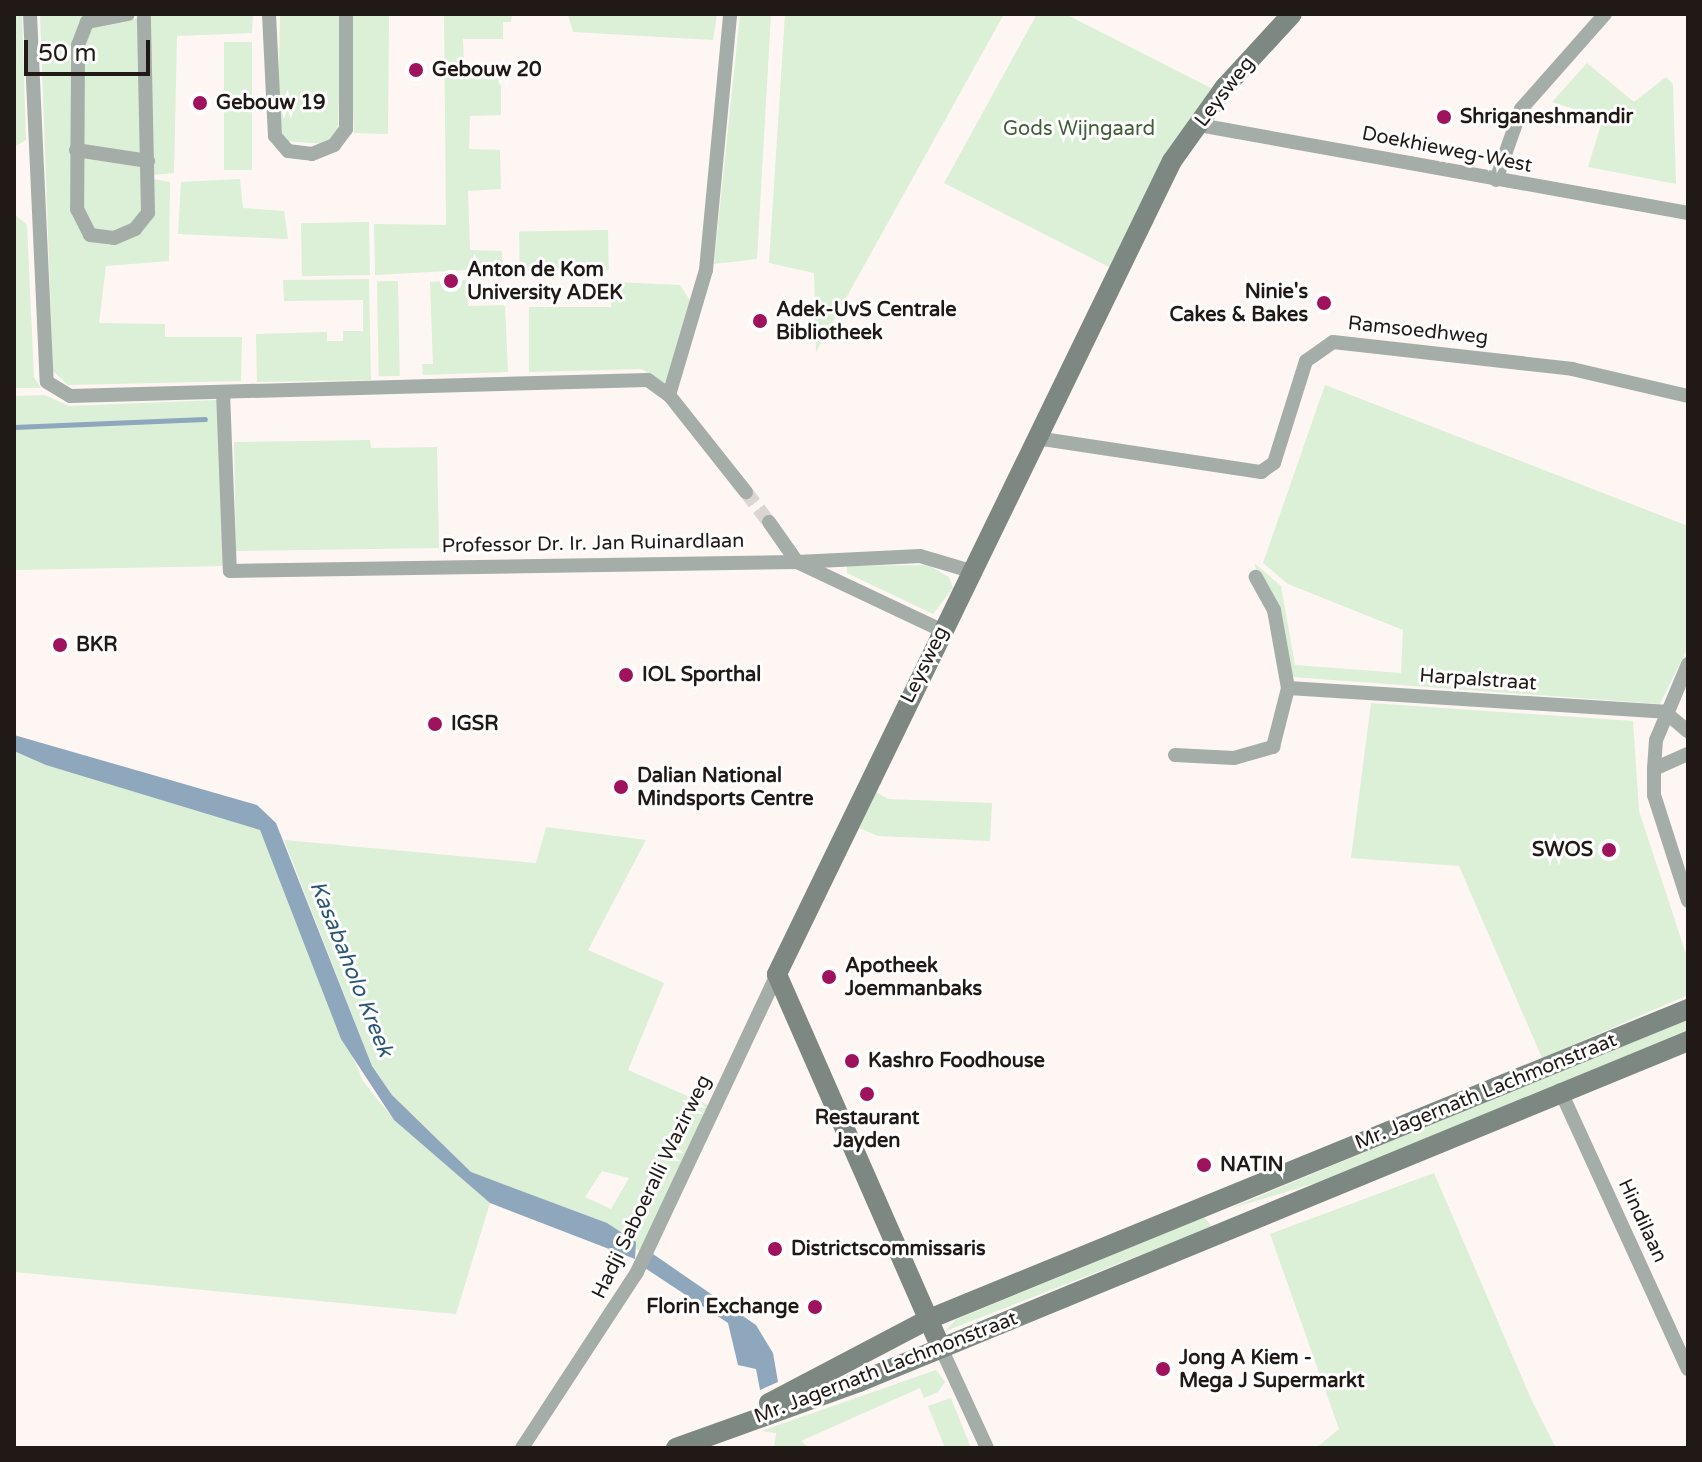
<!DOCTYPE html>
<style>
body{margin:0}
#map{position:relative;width:1702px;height:1462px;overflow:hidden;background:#fef6f3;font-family:"Varela Round",sans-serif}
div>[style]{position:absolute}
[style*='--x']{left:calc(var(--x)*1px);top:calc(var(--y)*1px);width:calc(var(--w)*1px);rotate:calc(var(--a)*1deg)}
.green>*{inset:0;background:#dcefd7;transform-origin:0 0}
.water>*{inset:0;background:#8ea7bd}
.stream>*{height:5px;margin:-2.5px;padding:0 2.5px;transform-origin:2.5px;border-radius:2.5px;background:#8ea7bd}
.street-tunnel>*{height:14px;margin-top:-7px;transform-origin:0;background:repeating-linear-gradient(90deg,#ddd5d2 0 14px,transparent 0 21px)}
.street>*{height:14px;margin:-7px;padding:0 7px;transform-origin:7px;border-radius:7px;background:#a5ada8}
.secondary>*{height:20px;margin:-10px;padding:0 10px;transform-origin:10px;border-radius:10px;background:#7d8882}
.dots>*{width:22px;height:22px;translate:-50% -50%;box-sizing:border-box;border:4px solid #fff;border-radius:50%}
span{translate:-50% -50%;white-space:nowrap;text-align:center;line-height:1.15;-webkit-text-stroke:6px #fff;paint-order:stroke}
.poi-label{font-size:20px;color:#201916;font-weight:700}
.left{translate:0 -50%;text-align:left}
.right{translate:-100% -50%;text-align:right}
.street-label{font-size:20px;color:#201916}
.park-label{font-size:20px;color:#405f37}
.water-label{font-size:22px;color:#2b5677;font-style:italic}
.frame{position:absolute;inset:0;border:16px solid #201916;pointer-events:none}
.scale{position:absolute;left:24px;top:40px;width:126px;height:36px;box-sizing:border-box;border:4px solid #201916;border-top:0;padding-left:10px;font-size:24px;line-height:28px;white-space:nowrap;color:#201916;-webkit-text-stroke:6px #fff;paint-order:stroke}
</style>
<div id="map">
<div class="green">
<div style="clip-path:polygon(14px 14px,22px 14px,26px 140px,14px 147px)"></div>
<div style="clip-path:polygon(40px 14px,101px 14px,86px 17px,70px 47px,72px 214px,86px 240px,124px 240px,152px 215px,148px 178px,170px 182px,169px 261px,106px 266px,99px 323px,165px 324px,165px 337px,242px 337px,241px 381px,68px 385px,53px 371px)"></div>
<div style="clip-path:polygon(148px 14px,253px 14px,252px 33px,177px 36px,174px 173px,152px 175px)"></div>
<div style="clip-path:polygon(280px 14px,341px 14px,338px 132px,326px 144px,284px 141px,278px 117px)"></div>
<div style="clip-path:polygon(349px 14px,389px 14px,388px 134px,354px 133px)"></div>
<div style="clip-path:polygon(444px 14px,512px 14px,511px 22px,503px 22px,503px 39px,463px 39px,464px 72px,501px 73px,501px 115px,470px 116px,469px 149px,500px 150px,501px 189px,468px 191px,470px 250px,502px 251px,503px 268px,375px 275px,374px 224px,446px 225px)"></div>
<div style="clip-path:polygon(521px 14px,717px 14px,713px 40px,573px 32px,568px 15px)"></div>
<div style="clip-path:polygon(740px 14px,771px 14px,757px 259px,714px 264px)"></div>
<div style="clip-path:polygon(785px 14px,1004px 14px,816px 352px,814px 273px,769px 263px)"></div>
<div style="clip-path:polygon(1037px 14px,1065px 14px,1215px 90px,1111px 268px,944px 183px)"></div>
<div style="clip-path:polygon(141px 18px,146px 157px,81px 145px,83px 47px,93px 24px)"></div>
<div style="left:224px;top:42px;width:28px;height:128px"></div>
<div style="clip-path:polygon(1587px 63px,1634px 102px,1666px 77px,1673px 84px,1676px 184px,1588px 167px,1603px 118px,1552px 102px)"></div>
<div style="clip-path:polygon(81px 155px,143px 166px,145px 213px,135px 227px,114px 235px,92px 230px,82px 206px)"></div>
<div style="clip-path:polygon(240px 179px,243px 208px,284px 211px,288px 239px,178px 234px,181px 182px)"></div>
<div style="clip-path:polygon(14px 214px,27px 225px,34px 377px,41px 388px,14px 388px)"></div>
<div style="left:369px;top:222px;width:53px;height:68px;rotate:89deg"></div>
<div style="left:608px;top:230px;width:40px;height:89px;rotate:89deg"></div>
<div style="clip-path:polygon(369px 279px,371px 380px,257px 382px,256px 334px,327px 332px,327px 341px,343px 341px,343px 331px,363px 331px,363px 300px,284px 301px,283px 280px)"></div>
<div style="clip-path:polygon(466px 280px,468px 306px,505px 305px,508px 372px,423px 375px,422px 364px,433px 364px,430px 282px)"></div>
<div style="left:398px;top:281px;width:95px;height:21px;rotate:89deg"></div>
<div style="clip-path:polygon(613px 282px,680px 285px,691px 302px,666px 384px,642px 369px,529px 372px,529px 307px,611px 307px)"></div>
<div style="clip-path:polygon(1325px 385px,1688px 526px,1688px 647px,1660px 704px,1292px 677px,1254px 563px,1281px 586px,1295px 665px,1401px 673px,1403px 630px,1288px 584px,1263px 563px)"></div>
<div style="clip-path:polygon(45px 395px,69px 406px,217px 400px,227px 566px,14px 570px,14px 396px)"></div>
<div style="clip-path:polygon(370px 440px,371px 448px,437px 447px,439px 548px,236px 551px,234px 442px)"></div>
<div style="clip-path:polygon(928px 565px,949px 577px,953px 588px,933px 614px,847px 573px,847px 566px)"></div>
<div style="clip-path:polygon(1371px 703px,1633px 721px,1639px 811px,1688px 960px,1688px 995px,1542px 1058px,1459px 866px,1351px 858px)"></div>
<div style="clip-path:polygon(14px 751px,260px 830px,363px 1081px,394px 1120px,490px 1203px,456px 1314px,14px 1272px)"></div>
<div style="clip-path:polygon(876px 792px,888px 799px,992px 803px,990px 841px,878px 836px,859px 828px)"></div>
<div style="clip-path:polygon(evenodd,546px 827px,646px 840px,588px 950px,664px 983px,628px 1070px,708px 1105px,640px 1251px,471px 1172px,392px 1095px,372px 1066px,284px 840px,536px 863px,546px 827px,602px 1171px,629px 1178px,611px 1209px,585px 1197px,602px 1171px)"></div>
<div style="clip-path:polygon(1688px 1017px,1688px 1031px,1339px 1176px,1229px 1209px)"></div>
<div style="clip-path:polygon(1434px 1173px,1532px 1401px,1556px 1448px,1316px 1448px,1339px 1429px,1270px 1234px)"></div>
<div style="clip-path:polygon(1204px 1217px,1212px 1227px,946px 1331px,955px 1320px)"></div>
<div style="clip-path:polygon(936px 1370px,945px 1382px,938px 1392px,924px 1398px,920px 1388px,801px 1441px,809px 1448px,774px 1448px,776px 1433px,761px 1431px)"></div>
<div style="clip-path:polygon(951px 1398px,971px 1448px,972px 1448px,945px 1448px,928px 1406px)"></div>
</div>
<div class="water">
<div style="clip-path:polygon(14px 735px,257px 805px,276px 823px,372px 1066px,392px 1095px,471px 1172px,607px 1223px,636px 1242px,635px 1259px,490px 1203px,394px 1120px,341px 1039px,260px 830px,46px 765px,14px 751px)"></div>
<div style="clip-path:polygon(653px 1254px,756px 1325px,773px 1353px,778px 1382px,760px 1390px,756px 1369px,738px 1365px,728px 1323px,645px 1268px)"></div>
</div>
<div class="stream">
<div style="--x:14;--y:427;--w:191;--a:-2.4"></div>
</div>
<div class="street-tunnel">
<div style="--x:746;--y:492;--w:38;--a:53"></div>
</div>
<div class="street">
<div style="--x:30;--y:14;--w:368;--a:87.4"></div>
<div style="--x:47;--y:382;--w:27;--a:31"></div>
<div style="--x:70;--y:396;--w:578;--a:-1.59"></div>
<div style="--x:648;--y:380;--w:26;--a:36"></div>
<div style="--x:669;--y:395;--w:124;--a:51.6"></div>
<div style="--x:128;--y:14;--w:42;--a:169"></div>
<div style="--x:87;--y:22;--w:25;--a:111"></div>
<div style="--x:78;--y:45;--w:164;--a:90.3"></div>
<div style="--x:77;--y:209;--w:29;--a:63"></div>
<div style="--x:90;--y:235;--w:24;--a:7"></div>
<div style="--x:114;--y:238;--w:23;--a:-23"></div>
<div style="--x:135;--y:229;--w:21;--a:-51"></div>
<div style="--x:148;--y:213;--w:199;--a:-91.2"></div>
<div style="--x:269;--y:14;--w:122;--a:87.2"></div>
<div style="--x:275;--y:136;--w:20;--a:49"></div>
<div style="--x:288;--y:151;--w:24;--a:7"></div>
<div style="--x:312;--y:154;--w:24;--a:-22"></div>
<div style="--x:334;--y:145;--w:20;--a:-53"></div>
<div style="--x:346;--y:129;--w:115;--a:-90"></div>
<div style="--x:1199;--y:125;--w:497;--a:10.2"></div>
<div style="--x:76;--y:150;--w:73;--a:8.7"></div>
<div style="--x:1496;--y:180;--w:75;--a:-70.6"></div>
<div style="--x:1521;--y:109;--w:127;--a:-48.5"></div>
<div style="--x:223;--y:392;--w:179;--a:87.8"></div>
<div style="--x:230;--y:571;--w:567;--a:-0.91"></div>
<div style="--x:797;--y:562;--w:159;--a:25.3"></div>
<div style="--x:669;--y:395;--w:130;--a:-73.5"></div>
<div style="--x:706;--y:270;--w:257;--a:-84.6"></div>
<div style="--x:1036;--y:438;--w:228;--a:8.6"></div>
<div style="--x:1261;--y:472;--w:16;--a:-35"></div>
<div style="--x:1274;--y:463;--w:107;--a:-72.6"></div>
<div style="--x:1306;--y:361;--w:33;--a:-35"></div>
<div style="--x:1333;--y:342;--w:241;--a:6.4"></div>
<div style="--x:1572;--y:369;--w:119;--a:13.1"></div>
<div style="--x:769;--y:522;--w:49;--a:55"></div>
<div style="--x:797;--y:562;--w:123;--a:-2.8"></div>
<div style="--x:920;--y:556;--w:53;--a:16.4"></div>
<div style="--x:1688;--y:664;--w:82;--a:112.8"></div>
<div style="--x:1656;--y:740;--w:29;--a:94"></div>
<div style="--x:1654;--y:769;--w:26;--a:90"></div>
<div style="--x:1654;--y:795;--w:111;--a:72.2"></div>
<div style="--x:1288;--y:688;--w:378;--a:3.6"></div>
<div style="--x:1665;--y:712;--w:30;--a:40"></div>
<div style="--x:1175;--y:755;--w:59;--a:2.9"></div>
<div style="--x:1234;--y:758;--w:41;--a:-15.8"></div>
<div style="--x:1273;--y:747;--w:61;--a:-75.7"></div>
<div style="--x:1288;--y:688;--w:79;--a:-100.2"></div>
<div style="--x:1274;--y:610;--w:38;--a:-119"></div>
<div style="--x:1654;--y:769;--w:37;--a:-24"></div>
<div style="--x:1560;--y:1090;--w:307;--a:65.4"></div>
<div style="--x:941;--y:1348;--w:110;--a:65.3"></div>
<div style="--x:522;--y:1448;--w:210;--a:-56.8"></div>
<div style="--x:637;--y:1272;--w:329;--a:-64.8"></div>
</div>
<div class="secondary">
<div style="--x:941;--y:1348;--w:408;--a:-113.7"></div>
<div style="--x:777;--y:974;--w:904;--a:-64.09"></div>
<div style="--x:1172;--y:161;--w:90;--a:-54.5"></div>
<div style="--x:1224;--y:88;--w:100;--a:-47.4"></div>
<div style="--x:769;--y:1403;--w:181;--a:-27.7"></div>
<div style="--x:929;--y:1319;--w:820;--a:-22.22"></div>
<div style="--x:676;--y:1448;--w:195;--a:-19.8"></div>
<div style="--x:859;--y:1382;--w:896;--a:-22.36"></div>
</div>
<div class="dots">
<div style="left:416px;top:70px;background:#9f125e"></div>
<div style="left:200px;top:103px;background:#9f125e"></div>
<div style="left:1444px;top:117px;background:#9f125e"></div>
<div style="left:451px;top:281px;background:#9f125e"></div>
<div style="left:1324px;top:303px;background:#9f125e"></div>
<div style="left:760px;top:321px;background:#9f125e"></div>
<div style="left:60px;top:645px;background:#9f125e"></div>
<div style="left:626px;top:675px;background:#9f125e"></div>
<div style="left:435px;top:724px;background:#9f125e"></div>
<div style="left:621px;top:787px;background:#9f125e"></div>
<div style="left:1609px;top:850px;background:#9f125e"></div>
<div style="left:829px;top:977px;background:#9f125e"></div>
<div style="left:852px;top:1061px;background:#9f125e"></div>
<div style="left:867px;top:1094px;background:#9f125e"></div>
<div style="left:1204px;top:1165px;background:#9f125e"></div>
<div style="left:775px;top:1249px;background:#9f125e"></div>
<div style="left:815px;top:1307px;background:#9f125e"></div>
<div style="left:1163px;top:1369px;background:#9f125e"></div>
</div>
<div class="poi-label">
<span class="left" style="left:432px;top:70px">Gebouw 20</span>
<span class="left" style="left:216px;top:103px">Gebouw 19</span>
<span class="left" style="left:1460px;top:117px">Shriganeshmandir</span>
<span class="left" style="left:467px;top:282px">Anton de Kom<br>University ADEK</span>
<span class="right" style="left:1308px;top:304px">Ninie's<br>Cakes &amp; Bakes</span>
<span class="left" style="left:776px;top:322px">Adek-UvS Centrale<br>Bibliotheek</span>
<span class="left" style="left:76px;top:645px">BKR</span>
<span class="left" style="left:642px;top:675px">IOL Sporthal</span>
<span class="left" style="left:451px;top:724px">IGSR</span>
<span class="left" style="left:637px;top:788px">Dalian National<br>Mindsports Centre</span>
<span class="right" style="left:1593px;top:850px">SWOS</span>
<span class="left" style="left:845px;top:978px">Apotheek<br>Joemmanbaks</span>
<span class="left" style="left:868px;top:1061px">Kashro Foodhouse</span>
<span style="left:867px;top:1130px">Restaurant<br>Jayden</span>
<span class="left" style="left:1220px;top:1165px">NATIN</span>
<span class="left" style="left:791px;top:1249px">Districtscommissaris</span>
<span class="right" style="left:799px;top:1307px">Florin Exchange</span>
<span class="left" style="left:1179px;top:1370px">Jong A Kiem -<br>Mega J Supermarkt</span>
</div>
<div class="street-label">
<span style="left:1225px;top:92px;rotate:-52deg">Leysweg</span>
<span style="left:1447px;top:150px;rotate:11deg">Doekhieweg-West</span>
<span style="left:1418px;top:331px;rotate:6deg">Ramsoedhweg</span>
<span style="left:593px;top:544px;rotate:-1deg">Professor Dr. Ir. Jan Ruinardlaan</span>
<span style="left:925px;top:665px;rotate:-64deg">Leysweg</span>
<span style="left:1478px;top:680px;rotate:4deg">Harpalstraat</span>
<span style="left:1486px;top:1092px;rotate:-22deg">Mr. Jagernath Lachmonstraat</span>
<span style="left:652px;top:1187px;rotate:-64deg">Hadji Saboeralli Wazirweg</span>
<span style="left:1642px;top:1221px;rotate:65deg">Hindilaan</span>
<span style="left:886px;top:1368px;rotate:-21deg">Mr. Jagernath Lachmonstraat</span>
</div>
<div class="park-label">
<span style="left:1079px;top:129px">Gods Wijngaard</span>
</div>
<div class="water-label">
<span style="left:351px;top:969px;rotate:68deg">Kasabaholo Kreek</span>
</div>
<div class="frame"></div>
<div class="scale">50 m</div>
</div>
